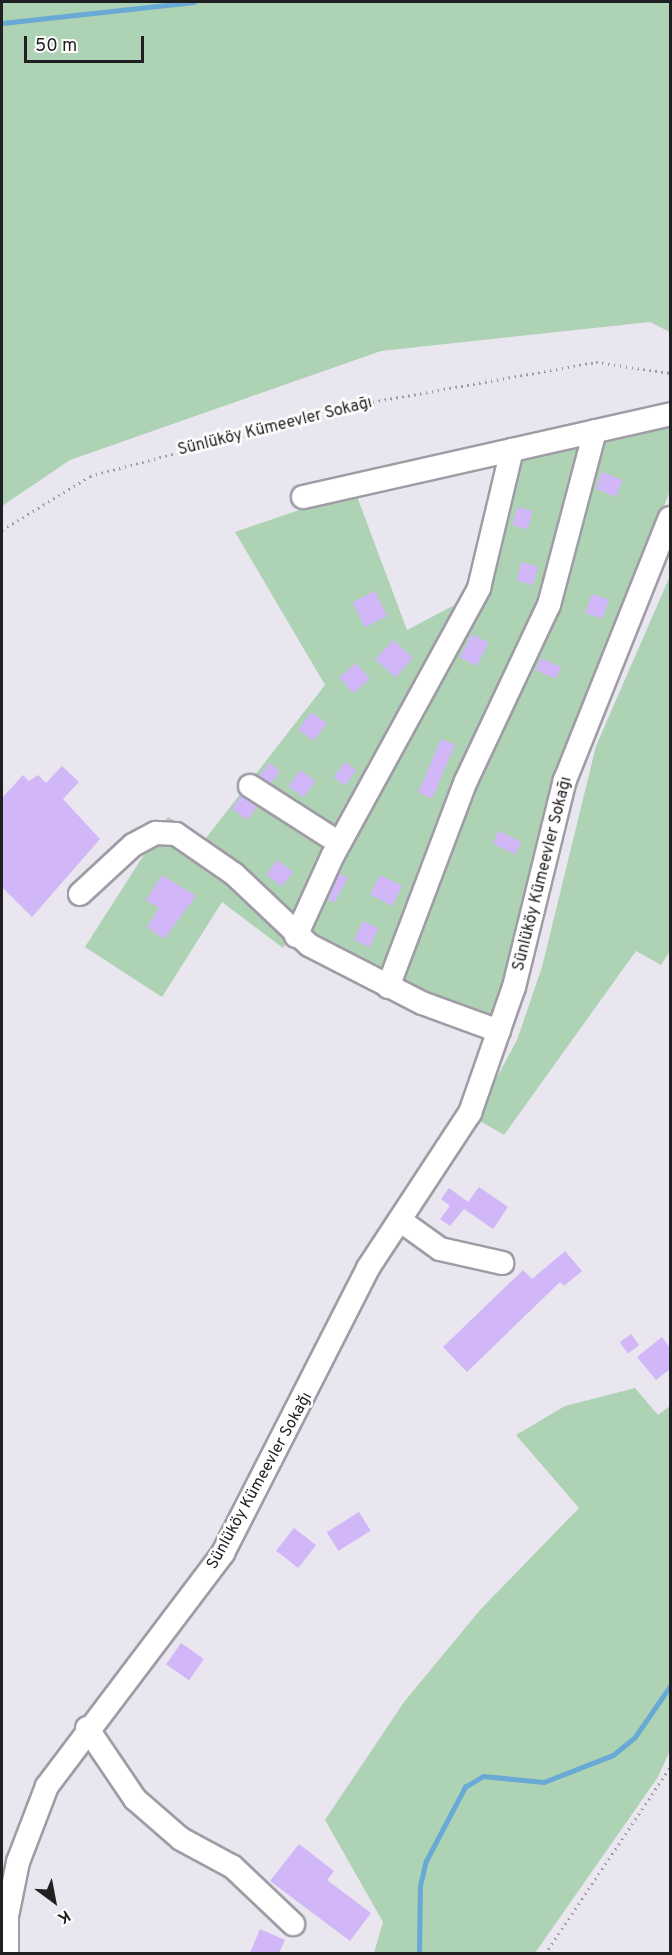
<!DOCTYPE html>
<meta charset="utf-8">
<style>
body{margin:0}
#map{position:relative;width:672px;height:1955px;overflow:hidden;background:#e9e6ef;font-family:Overpass,sans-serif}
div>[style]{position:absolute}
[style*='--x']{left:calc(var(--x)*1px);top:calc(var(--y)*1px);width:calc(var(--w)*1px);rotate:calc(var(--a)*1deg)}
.green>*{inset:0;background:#aed2b4}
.stream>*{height:4.5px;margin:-2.25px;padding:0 2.25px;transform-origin:2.25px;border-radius:2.25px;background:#68a9d5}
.building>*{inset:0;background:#d1b7f7;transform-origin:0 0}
.path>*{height:3px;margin-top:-1.5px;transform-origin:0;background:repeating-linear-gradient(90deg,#9d9ba1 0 1.5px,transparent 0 6px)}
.roads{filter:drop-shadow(2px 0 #9f9ca5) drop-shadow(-2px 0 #9f9ca5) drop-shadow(0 2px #9f9ca5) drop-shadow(0 -2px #9f9ca5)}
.minor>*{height:22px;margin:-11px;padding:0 11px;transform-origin:11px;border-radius:11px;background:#fff}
span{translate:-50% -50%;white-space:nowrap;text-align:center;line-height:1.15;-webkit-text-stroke:5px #fff;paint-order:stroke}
.street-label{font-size:16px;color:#201f22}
.frame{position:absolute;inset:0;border:3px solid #201f22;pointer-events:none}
.north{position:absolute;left:24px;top:1871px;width:60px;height:60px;-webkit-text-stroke:4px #fff;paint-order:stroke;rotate:148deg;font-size:16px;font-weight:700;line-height:24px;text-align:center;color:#201f22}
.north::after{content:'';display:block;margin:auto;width:21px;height:27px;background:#201f22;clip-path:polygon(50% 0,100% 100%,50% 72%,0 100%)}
.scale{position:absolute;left:24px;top:36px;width:120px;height:27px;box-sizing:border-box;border:3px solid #201f22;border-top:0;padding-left:8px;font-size:18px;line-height:21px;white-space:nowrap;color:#201f22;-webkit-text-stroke:4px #fff;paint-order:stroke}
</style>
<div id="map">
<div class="green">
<div style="clip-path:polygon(2px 2px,670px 2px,670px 332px,650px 322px,381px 351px,70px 460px,2px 506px)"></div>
<div style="clip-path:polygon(670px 428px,670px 491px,562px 758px,492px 1023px,400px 985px,293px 930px,283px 948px,222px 902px,162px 997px,85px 947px,168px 817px,206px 838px,325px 685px,235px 532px,355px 491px,407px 630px,466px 599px,497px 469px,582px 442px)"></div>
<div style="clip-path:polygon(670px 576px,670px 951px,661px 965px,636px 951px,504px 1135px,475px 1118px,517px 1040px,542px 967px,596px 746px)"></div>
<div style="clip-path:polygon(635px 1388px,658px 1415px,670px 1406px,670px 1750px,658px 1777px,535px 1953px,374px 1953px,383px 1922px,325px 1820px,404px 1702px,480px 1610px,579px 1508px,516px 1435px,565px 1406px)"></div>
</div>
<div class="stream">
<div style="--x:2;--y:23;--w:193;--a:-6.2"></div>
<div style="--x:419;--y:1954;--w:68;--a:-89.2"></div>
<div style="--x:420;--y:1886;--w:26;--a:-77"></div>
<div style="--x:426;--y:1861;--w:84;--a:-62.2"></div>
<div style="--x:465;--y:1787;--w:21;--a:-31"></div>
<div style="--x:483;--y:1776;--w:61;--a:5.6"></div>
<div style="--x:544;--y:1782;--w:74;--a:-21.4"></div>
<div style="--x:613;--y:1755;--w:28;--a:-39"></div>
<div style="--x:635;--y:1737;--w:62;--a:-55.5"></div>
</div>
<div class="building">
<div style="left:602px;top:472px;width:22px;height:18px;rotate:21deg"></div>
<div style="left:517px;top:507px;width:16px;height:19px;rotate:14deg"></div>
<div style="left:522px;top:562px;width:17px;height:19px;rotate:17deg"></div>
<div style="left:375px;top:591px;width:28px;height:25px;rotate:64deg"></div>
<div style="left:592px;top:594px;width:18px;height:20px;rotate:19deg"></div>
<div style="left:472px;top:634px;width:19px;height:26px;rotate:28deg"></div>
<div style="left:393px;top:640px;width:27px;height:26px;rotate:42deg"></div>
<div style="left:541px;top:658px;width:22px;height:13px;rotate:24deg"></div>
<div style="left:356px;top:663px;width:21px;height:22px;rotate:49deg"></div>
<div style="left:311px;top:712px;width:19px;height:22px;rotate:35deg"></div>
<div style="left:441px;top:739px;width:15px;height:58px;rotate:23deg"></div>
<div style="left:345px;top:762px;width:14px;height:19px;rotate:36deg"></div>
<div style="clip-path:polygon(270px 763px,280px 772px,271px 783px,259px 776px)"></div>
<div style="clip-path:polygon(62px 766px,79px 782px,63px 799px,100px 839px,32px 917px,2px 887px,2px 798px,23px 775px,29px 781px,38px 775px,46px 783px)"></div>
<div style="left:300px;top:770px;width:19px;height:20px;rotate:36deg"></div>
<div style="left:241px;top:796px;width:19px;height:16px;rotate:35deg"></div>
<div style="left:499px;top:831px;width:25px;height:14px;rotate:27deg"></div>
<div style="left:277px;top:860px;width:20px;height:18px;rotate:37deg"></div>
<div style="clip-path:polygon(339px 873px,348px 878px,334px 903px,328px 899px)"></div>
<div style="clip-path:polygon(162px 875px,196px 896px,164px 939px,147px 927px,159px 908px,146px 900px)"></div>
<div style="left:380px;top:875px;width:25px;height:22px;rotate:27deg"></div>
<div style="left:363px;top:921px;width:17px;height:21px;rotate:25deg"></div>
<div style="clip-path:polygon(479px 1187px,508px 1207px,493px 1229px,464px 1209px,450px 1226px,440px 1219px,450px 1206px,441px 1199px,449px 1188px,468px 1202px)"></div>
<div style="clip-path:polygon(565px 1251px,582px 1271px,564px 1286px,560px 1282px,467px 1372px,443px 1347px,523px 1270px,532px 1279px)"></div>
<div style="left:631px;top:1334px;width:14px;height:14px;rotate:54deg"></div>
<div style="clip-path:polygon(662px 1337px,670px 1348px,670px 1369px,656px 1380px,637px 1357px)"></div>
<div style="left:359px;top:1512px;width:22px;height:38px;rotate:58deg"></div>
<div style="left:294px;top:1528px;width:28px;height:29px;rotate:38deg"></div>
<div style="left:181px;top:1643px;width:28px;height:26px;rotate:35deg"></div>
<div style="clip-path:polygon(299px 1844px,334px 1871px,327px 1880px,371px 1913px,350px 1941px,270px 1881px)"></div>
<div style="clip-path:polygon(260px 1929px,285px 1940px,279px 1953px,250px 1953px)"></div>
</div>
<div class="path">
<div style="--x:2;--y:530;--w:103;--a:-31.5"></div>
<div style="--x:90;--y:476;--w:274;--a:-15"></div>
<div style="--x:355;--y:405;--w:245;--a:-10.1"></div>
<div style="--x:596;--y:362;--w:75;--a:8.5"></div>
<div style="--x:545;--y:1954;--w:225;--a:-56.2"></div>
</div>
<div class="roads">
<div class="minor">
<div style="--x:303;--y:497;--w:376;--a:-12.7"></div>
<div style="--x:250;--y:786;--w:106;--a:32.6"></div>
<div style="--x:80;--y:894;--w:72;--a:-42.8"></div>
<div style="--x:133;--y:845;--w:26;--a:-28"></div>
<div style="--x:156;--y:833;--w:20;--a:3"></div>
<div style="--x:176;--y:834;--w:70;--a:34.6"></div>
<div style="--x:234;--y:874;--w:103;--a:43.4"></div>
<div style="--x:309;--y:945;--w:127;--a:27.2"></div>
<div style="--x:422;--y:1003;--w:82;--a:20"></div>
<div style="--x:296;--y:936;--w:87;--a:-65.5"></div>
<div style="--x:332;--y:857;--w:307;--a:-61.3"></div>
<div style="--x:479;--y:588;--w:142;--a:-76.6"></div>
<div style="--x:388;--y:987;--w:220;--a:-69.3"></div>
<div style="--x:466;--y:781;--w:195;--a:-64.8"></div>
<div style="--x:549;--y:605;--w:180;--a:-75.2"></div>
<div style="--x:401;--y:1221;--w:48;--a:35.7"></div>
<div style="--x:440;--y:1249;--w:64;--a:12.7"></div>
<div style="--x:87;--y:1728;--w:86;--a:55.9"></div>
<div style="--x:135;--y:1799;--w:61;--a:41"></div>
<div style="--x:181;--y:1839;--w:59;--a:28.3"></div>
<div style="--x:233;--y:1867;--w:83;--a:43.5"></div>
<div style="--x:7;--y:1954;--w:38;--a:-90"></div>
<div style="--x:7;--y:1916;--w:55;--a:-78.5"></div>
<div style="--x:18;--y:1862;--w:81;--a:-69.1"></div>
<div style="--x:47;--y:1786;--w:292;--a:-52.9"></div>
<div style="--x:223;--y:1553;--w:320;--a:-63"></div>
<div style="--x:368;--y:1268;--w:186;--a:-56.7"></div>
<div style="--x:470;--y:1113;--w:133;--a:-70.8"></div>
<div style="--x:514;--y:987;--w:213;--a:-76.2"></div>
<div style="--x:565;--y:780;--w:282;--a:-68.2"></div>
</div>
</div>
<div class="street-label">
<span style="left:275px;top:427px;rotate:-14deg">Sünlüköy Kümeevler Sokağı</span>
<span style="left:543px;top:874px;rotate:-76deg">Sünlüköy Kümeevler Sokağı</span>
<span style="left:260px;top:1481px;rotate:-61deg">Sünlüköy Kümeevler Sokağı</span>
</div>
<div class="frame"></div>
<div class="north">K</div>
<div class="scale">50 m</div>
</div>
